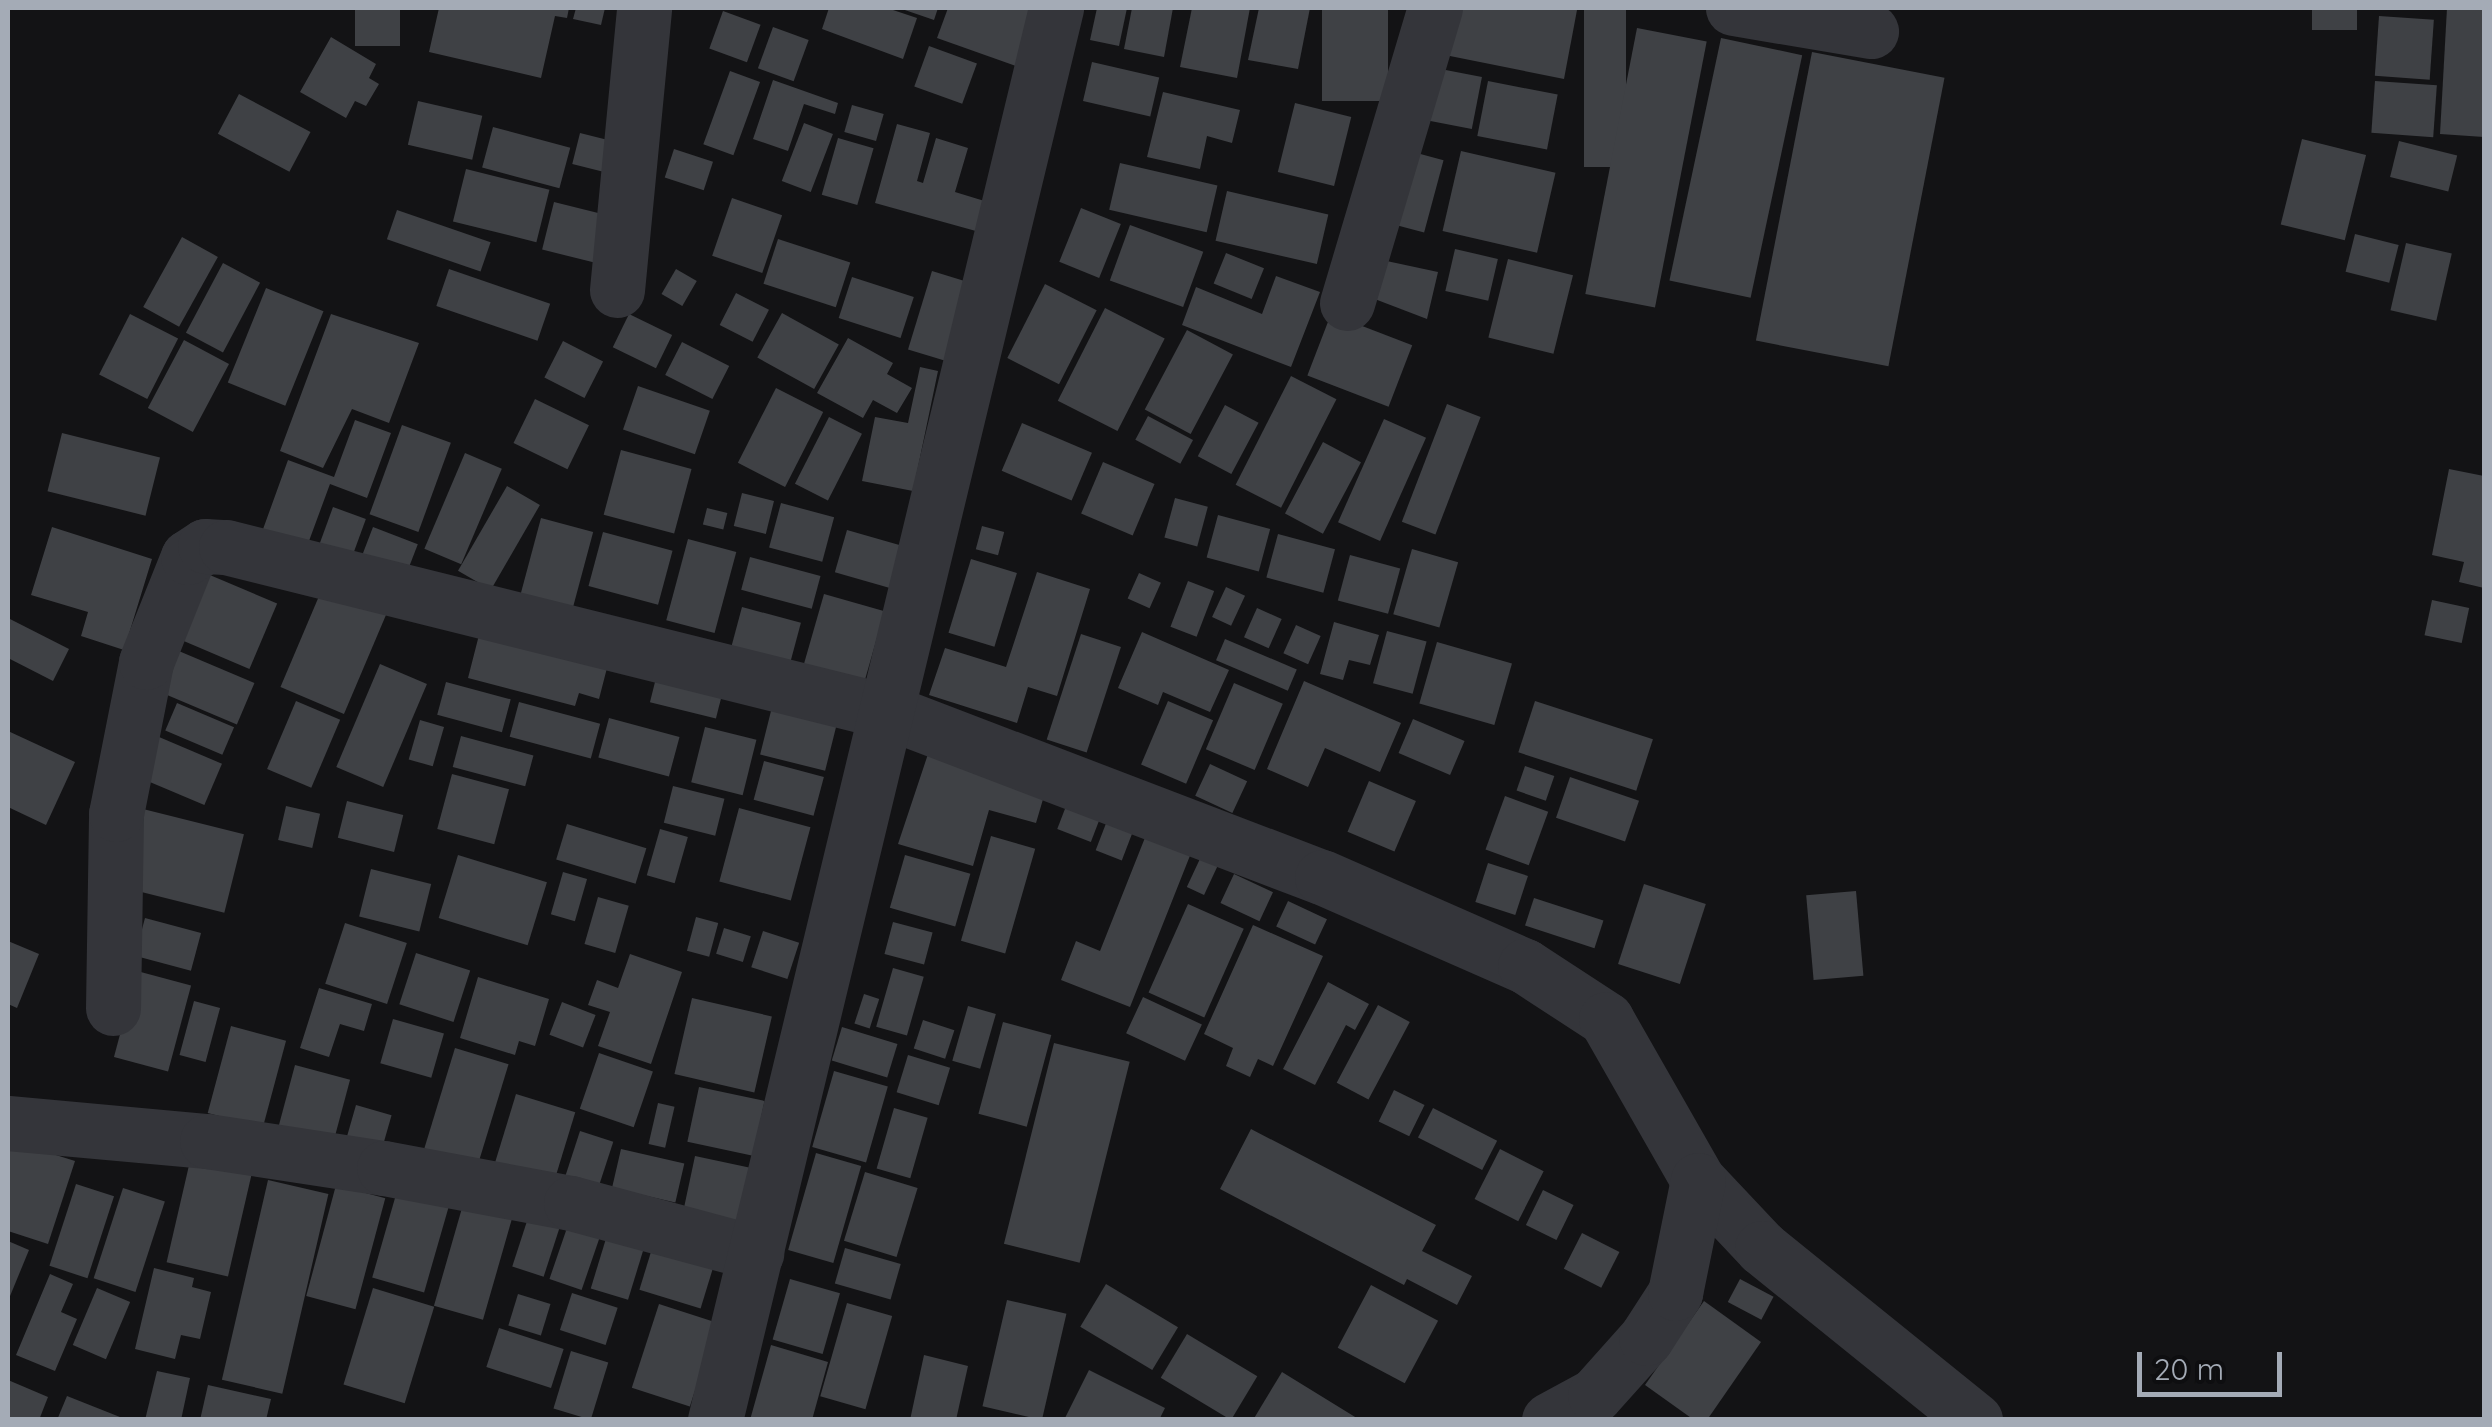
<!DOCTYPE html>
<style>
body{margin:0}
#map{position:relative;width:2492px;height:1427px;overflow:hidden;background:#131315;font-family:Quicksand,sans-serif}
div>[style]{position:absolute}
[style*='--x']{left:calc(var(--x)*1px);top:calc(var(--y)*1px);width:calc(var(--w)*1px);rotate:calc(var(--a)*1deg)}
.building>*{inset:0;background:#3f4145;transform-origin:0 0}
.minor>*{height:55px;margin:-27.5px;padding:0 27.5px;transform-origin:27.5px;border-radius:27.5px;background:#34353a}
.tertiary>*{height:55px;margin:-27.5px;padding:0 27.5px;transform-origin:27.5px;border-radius:27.5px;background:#34353a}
span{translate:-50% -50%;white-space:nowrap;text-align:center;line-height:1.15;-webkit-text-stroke:8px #0e0e10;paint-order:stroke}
.frame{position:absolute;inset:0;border:10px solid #a4abb6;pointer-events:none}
.scale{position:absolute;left:2137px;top:1352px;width:145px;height:45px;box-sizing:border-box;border:5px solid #a4abb6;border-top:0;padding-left:12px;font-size:30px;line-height:35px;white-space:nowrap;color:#a4abb6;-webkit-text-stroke:8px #0e0e10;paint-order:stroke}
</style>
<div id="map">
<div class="building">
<div style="left:355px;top:8px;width:45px;height:38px"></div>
<div style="clip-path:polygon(439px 8px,569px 8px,567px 18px,555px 16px,541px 78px,429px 52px)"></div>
<div style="clip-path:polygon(576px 8px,605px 8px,601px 25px,573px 19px)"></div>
<div style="clip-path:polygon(829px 8px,887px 8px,917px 18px,903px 59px,822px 29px)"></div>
<div style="clip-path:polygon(899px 8px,938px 8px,934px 20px)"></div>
<div style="clip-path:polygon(948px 8px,1052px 8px,1030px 71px,937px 38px)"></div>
<div style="clip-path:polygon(1097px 8px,1127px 8px,1119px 46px,1090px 40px)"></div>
<div style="clip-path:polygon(1132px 8px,1173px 8px,1164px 57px,1124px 49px)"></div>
<div style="clip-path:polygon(1192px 8px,1250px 8px,1237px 78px,1180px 67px)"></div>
<div style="clip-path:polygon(1259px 8px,1310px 8px,1298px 69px,1248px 60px)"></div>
<div style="left:1322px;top:8px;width:66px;height:93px"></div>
<div style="clip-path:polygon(1444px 8px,1577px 10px,1564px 79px,1435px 53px)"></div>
<div style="left:1584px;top:8px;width:42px;height:159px"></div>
<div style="left:2312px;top:8px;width:45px;height:22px"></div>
<div style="clip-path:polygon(2447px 8px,2484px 8px,2484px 137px,2440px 134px)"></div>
<div style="left:723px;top:11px;width:40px;height:40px;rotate:20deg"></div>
<div style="left:2379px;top:16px;width:55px;height:60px;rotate:4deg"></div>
<div style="left:773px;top:27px;width:38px;height:44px;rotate:20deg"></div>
<div style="left:1637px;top:28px;width:71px;height:271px;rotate:11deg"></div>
<div style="clip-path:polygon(331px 37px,376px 64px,369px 78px,379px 84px,366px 106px,355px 101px,346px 118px,300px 92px)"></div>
<div style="left:1721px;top:38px;width:83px;height:248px;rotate:12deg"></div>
<div style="left:929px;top:46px;width:51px;height:43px;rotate:20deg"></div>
<div style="left:1812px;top:52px;width:135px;height:294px;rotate:11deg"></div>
<div style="left:1092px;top:62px;width:69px;height:40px;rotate:13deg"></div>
<div style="left:1425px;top:66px;width:58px;height:53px;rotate:11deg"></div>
<div style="left:730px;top:71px;width:32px;height:78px;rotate:20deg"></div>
<div style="clip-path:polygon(773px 80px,838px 103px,835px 114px,804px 104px,788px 151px,753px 139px)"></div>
<div style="left:1488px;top:81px;width:71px;height:56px;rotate:11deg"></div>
<div style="left:2375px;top:81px;width:62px;height:52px;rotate:4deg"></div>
<div style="clip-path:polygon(1163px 92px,1240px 110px,1232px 143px,1207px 136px,1200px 169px,1147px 157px)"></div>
<div style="left:239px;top:94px;width:81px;height:45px;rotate:28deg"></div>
<div style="left:418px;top:101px;width:66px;height:45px;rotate:13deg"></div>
<div style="left:1295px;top:103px;width:58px;height:71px;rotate:14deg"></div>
<div style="left:852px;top:105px;width:33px;height:28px;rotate:16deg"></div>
<div style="left:804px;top:123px;width:31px;height:62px;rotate:21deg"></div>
<div style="clip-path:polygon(897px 124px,930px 133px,917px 181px,923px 183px,936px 138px,968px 148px,955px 192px,991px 203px,983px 233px,875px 203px)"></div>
<div style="left:493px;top:127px;width:80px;height:42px;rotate:15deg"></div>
<div style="left:580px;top:133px;width:37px;height:32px;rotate:14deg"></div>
<div style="left:838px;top:138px;width:37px;height:59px;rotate:16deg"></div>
<div style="left:2302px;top:139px;width:66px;height:88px;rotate:14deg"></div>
<div style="left:2399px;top:141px;width:60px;height:37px;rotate:14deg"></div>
<div style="left:674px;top:149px;width:41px;height:30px;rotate:18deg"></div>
<div style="left:1402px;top:149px;width:43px;height:75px;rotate:15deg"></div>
<div style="left:1461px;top:151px;width:97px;height:82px;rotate:13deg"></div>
<div style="left:1120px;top:163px;width:100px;height:48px;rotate:13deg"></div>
<div style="left:466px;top:169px;width:86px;height:54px;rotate:14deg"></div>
<div style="left:1227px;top:191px;width:104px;height:51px;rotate:13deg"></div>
<div style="left:732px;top:198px;width:53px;height:61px;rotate:19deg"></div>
<div style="left:554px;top:202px;width:61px;height:49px;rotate:14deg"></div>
<div style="left:1081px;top:208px;width:43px;height:58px;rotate:22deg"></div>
<div style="left:397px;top:210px;width:99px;height:31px;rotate:19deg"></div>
<div style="left:1130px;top:225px;width:78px;height:59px;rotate:20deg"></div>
<div style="left:2355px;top:234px;width:45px;height:39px;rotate:14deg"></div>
<div style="left:182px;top:237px;width:41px;height:80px;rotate:29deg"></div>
<div style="left:778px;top:239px;width:76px;height:47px;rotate:18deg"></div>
<div style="left:2406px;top:243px;width:47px;height:69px;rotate:13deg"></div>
<div style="left:1455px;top:249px;width:44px;height:43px;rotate:13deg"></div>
<div style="left:1226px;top:253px;width:41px;height:33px;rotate:22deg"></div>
<div style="clip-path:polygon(1368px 257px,1438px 272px,1427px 319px,1359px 293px)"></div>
<div style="left:1508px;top:259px;width:67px;height:81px;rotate:14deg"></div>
<div style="left:223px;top:263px;width:42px;height:79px;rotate:28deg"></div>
<div style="left:449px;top:269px;width:107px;height:39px;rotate:19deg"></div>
<div style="left:676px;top:269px;width:24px;height:29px;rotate:30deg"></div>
<div style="left:932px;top:271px;width:45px;height:82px;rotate:17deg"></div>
<div style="clip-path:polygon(1276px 276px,1320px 292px,1291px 367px,1182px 325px,1196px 287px,1262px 314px)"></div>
<div style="left:852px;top:277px;width:65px;height:43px;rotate:18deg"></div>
<div style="left:1045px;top:284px;width:58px;height:83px;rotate:27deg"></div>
<div style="left:266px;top:288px;width:62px;height:102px;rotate:22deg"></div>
<div style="left:736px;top:293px;width:37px;height:36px;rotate:27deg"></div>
<div style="left:1105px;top:308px;width:67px;height:104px;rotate:27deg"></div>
<div style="left:782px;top:313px;width:65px;height:51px;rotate:29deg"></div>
<div style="left:130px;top:314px;width:54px;height:68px;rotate:27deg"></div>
<div style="clip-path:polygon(331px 314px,419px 343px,389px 423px,352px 409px,323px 468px,280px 451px)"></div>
<div style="left:629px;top:314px;width:48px;height:37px;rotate:26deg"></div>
<div style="left:1331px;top:314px;width:87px;height:66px;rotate:21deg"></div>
<div style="left:1187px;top:330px;width:52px;height:90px;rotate:28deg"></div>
<div style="clip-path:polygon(848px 338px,893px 363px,887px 374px,912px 388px,897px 413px,873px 400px,863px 418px,817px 393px)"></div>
<div style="left:184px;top:340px;width:51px;height:77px;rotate:28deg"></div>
<div style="left:563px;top:341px;width:45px;height:41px;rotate:27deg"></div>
<div style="left:682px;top:342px;width:53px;height:37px;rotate:27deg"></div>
<div style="clip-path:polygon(920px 367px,938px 371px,913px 491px,862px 481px,875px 417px,908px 423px)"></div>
<div style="left:1291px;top:376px;width:51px;height:122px;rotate:27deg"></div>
<div style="left:638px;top:386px;width:76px;height:46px;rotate:19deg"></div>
<div style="left:776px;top:388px;width:53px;height:84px;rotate:27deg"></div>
<div style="left:535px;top:399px;width:60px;height:49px;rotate:26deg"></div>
<div style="left:1447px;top:404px;width:36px;height:126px;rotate:21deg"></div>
<div style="left:1225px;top:405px;width:38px;height:58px;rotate:28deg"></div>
<div style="left:1148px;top:416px;width:51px;height:27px;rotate:28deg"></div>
<div style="left:829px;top:417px;width:37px;height:75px;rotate:27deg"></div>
<div style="left:1384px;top:419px;width:46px;height:113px;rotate:24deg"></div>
<div style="clip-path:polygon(355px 420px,391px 433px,367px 498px,330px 484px,302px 560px,258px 543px,288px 460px,334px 477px)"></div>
<div style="left:1022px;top:423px;width:76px;height:52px;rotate:23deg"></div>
<div style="left:402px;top:425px;width:52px;height:95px;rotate:20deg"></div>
<div style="left:62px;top:433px;width:101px;height:60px;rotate:14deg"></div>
<div style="left:1323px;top:442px;width:43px;height:81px;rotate:28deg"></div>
<div style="left:621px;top:450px;width:73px;height:67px;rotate:15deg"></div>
<div style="left:465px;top:453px;width:40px;height:104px;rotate:23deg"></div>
<div style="left:1103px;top:462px;width:56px;height:56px;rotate:23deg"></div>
<div style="clip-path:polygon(2449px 469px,2484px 476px,2484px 588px,2459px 582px,2464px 562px,2432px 555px)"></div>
<div style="left:507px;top:486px;width:38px;height:98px;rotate:30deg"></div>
<div style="left:742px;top:493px;width:33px;height:34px;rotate:14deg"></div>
<div style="left:1175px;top:498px;width:34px;height:41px;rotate:15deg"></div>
<div style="left:781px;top:503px;width:55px;height:46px;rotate:15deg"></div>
<div style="left:333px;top:507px;width:35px;height:45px;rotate:20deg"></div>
<div style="left:707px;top:508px;width:21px;height:17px;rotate:14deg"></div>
<div style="left:1218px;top:515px;width:54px;height:44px;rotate:15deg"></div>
<div style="left:541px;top:518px;width:54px;height:91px;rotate:15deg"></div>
<div style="left:982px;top:526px;width:23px;height:24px;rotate:15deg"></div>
<div style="clip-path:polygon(52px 527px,152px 559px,124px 650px,81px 636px,88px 612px,31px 595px)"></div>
<div style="left:373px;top:527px;width:48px;height:43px;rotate:21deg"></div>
<div style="left:847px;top:530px;width:59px;height:44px;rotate:16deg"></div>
<div style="left:603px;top:532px;width:72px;height:56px;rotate:15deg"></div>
<div style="left:1278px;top:534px;width:59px;height:45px;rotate:15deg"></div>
<div style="left:688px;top:539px;width:50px;height:84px;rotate:15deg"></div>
<div style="left:1412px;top:549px;width:48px;height:68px;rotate:16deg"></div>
<div style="left:1350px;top:555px;width:52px;height:47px;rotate:15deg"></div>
<div style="left:750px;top:557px;width:73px;height:34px;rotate:15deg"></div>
<div style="left:971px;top:559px;width:48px;height:77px;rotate:17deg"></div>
<div style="left:198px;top:570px;width:86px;height:71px;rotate:23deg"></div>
<div style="clip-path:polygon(1037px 572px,1090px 589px,1057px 696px,1028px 687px,1017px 723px,929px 695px,945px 648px,1006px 667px)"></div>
<div style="left:1139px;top:573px;width:24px;height:28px;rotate:24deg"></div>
<div style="left:1188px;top:581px;width:28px;height:49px;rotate:21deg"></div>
<div style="left:325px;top:582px;width:69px;height:114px;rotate:23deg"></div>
<div style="left:1226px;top:587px;width:21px;height:33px;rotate:25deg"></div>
<div style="left:824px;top:594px;width:63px;height:77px;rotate:16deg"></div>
<div style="left:2432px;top:600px;width:38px;height:36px;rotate:12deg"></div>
<div style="left:742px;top:607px;width:61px;height:45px;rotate:15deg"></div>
<div style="left:1257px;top:608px;width:27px;height:32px;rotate:24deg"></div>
<div style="clip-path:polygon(8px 618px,69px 649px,53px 681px,8px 658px)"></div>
<div style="clip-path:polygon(1334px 622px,1379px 635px,1370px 665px,1349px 660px,1343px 680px,1320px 674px)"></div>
<div style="left:1296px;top:625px;width:27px;height:31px;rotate:24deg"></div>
<div style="left:1387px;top:631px;width:41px;height:54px;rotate:15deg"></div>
<div style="clip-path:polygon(1142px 632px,1229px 670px,1210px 712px,1163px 692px,1158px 705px,1118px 688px)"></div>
<div style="left:1081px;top:634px;width:42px;height:111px;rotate:18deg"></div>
<div style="clip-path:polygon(479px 635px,607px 668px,599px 699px,579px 693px,575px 706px,468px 678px)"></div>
<div style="left:1225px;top:639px;width:78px;height:23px;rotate:23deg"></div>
<div style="left:1437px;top:642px;width:78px;height:64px;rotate:16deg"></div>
<div style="left:167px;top:646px;width:95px;height:45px;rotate:23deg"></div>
<div style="left:380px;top:664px;width:51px;height:112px;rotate:23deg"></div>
<div style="left:657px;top:674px;width:68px;height:29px;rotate:14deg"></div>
<div style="clip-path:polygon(1304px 681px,1401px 723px,1380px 772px,1325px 748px,1308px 787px,1267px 769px)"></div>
<div style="left:446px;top:682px;width:67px;height:34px;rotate:15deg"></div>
<div style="left:1234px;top:683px;width:53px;height:72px;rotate:23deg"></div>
<div style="left:296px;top:701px;width:48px;height:74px;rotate:23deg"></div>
<div style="left:1168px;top:701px;width:49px;height:69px;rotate:23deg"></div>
<div style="left:1535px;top:701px;width:124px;height:54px;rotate:18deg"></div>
<div style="left:519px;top:702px;width:84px;height:36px;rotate:15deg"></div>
<div style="left:177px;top:703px;width:62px;height:30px;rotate:23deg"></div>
<div style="left:772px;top:707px;width:67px;height:49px;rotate:14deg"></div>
<div style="left:609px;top:718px;width:73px;height:41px;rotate:15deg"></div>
<div style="left:1413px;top:719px;width:56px;height:37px;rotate:23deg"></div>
<div style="left:420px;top:720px;width:25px;height:41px;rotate:16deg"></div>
<div style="left:705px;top:727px;width:53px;height:57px;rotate:14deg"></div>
<div style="clip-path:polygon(8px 731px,75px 762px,46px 825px,8px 807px)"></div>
<div style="left:152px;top:734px;width:76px;height:45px;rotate:23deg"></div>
<div style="left:461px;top:736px;width:75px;height:32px;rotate:15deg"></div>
<div style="clip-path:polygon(931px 745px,1049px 779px,1036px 823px,989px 810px,973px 866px,898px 844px)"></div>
<div style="left:764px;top:761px;width:62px;height:40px;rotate:15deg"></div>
<div style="left:1210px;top:764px;width:41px;height:35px;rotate:25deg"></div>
<div style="left:1525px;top:766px;width:31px;height:26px;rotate:19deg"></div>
<div style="left:452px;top:774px;width:59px;height:57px;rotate:15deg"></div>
<div style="left:1570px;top:777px;width:73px;height:43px;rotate:19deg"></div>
<div style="left:1369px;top:781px;width:51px;height:55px;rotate:23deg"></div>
<div style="left:673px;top:786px;width:53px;height:38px;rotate:14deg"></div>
<div style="left:1505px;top:796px;width:46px;height:57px;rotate:20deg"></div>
<div style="left:347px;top:801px;width:58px;height:38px;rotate:14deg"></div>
<div style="left:1068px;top:801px;width:36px;height:30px;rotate:21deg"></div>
<div style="left:286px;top:806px;width:35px;height:35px;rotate:13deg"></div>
<div style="left:739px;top:808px;width:74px;height:76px;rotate:15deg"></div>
<div style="left:143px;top:809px;width:104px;height:81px;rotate:14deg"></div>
<div style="left:1110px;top:813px;width:28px;height:40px;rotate:21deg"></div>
<div style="clip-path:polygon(1152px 820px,1197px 838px,1130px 1007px,1061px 980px,1076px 941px,1100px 951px)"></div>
<div style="left:567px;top:824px;width:83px;height:37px;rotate:17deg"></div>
<div style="left:660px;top:829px;width:29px;height:48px;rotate:16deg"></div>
<div style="left:991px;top:836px;width:46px;height:109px;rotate:16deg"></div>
<div style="left:1205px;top:848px;width:19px;height:43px;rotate:25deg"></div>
<div style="left:458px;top:855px;width:93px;height:66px;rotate:17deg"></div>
<div style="left:905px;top:855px;width:68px;height:55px;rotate:16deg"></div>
<div style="left:1488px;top:863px;width:42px;height:41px;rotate:18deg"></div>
<div style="left:371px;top:869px;width:62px;height:49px;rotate:14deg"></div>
<div style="left:563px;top:872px;width:25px;height:44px;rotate:16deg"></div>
<div style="left:1234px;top:874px;width:43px;height:32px;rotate:25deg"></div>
<div style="left:1644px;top:884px;width:65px;height:84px;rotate:18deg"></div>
<div style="left:1856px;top:891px;width:85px;height:50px;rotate:85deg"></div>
<div style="left:598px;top:897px;width:32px;height:49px;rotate:16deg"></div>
<div style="left:1534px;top:898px;width:73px;height:29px;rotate:18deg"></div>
<div style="left:1288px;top:901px;width:43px;height:28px;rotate:25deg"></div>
<div style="left:1188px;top:904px;width:61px;height:97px;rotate:24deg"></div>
<div style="left:696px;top:917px;width:23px;height:35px;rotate:15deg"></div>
<div style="left:145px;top:918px;width:58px;height:39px;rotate:15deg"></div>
<div style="left:893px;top:922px;width:41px;height:33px;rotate:15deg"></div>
<div style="left:345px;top:923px;width:65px;height:64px;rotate:18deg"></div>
<div style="clip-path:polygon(1253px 925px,1323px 956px,1273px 1066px,1258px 1059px,1250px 1077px,1226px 1066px,1233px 1048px,1204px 1034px)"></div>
<div style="left:724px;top:928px;width:28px;height:27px;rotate:17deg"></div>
<div style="left:763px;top:931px;width:38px;height:38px;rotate:18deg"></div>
<div style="clip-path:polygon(8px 941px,39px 954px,17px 1008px,8px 1004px)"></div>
<div style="left:416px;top:953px;width:57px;height:54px;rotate:18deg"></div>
<div style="clip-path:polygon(630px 954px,682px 972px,651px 1064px,598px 1046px,610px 1012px,588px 1005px,597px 980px,618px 988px)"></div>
<div style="left:893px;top:968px;width:32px;height:61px;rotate:16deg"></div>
<div style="left:137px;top:971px;width:56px;height:89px;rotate:15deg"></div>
<div style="clip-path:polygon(478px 977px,549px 999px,535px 1046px,519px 1041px,515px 1055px,460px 1038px)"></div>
<div style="clip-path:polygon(1328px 982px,1369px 1004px,1355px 1030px,1346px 1025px,1315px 1085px,1283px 1069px)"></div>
<div style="clip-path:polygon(319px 988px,372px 1004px,364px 1031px,340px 1024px,329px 1057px,300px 1048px)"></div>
<div style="left:864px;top:994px;width:16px;height:31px;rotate:18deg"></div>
<div style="left:1143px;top:997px;width:65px;height:40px;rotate:25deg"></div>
<div style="left:692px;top:998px;width:82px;height:78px;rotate:13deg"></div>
<div style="left:194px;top:1001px;width:27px;height:56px;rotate:15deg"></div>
<div style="left:562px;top:1002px;width:36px;height:35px;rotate:21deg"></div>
<div style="left:1378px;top:1005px;width:36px;height:88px;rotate:28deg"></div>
<div style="left:968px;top:1006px;width:29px;height:57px;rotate:16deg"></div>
<div style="left:393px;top:1019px;width:53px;height:46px;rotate:16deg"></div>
<div style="left:923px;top:1020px;width:33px;height:30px;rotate:18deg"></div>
<div style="left:1003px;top:1022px;width:50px;height:95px;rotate:15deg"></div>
<div style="left:231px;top:1026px;width:57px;height:90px;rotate:15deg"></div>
<div style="left:842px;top:1027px;width:58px;height:35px;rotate:17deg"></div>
<div style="left:1054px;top:1043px;width:78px;height:207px;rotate:14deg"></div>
<div style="left:455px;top:1048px;width:56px;height:105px;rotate:17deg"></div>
<div style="left:599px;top:1053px;width:57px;height:59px;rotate:19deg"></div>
<div style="left:908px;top:1055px;width:44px;height:39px;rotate:17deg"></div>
<div style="left:295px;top:1065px;width:57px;height:62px;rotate:15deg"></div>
<div style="left:834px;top:1071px;width:56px;height:79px;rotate:16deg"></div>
<div style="left:699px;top:1087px;width:67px;height:56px;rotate:12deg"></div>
<div style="left:1394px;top:1090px;width:34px;height:35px;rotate:26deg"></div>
<div style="left:516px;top:1094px;width:62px;height:74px;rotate:17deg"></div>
<div style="left:658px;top:1103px;width:17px;height:42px;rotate:13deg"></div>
<div style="left:356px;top:1105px;width:37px;height:39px;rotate:16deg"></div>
<div style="left:894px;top:1108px;width:35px;height:63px;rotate:16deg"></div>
<div style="left:1433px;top:1108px;width:72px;height:33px;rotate:27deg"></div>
<div style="clip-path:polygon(1251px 1129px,1436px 1225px,1422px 1251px,1472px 1276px,1457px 1305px,1407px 1279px,1404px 1285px,1220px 1189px)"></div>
<div style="left:580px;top:1131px;width:35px;height:55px;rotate:18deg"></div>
<div style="clip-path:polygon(8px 1140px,75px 1161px,48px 1244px,8px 1231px)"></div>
<div style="left:621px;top:1149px;width:65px;height:40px;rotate:13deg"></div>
<div style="left:1500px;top:1149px;width:49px;height:56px;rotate:27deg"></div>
<div style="left:816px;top:1153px;width:47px;height:101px;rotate:16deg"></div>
<div style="left:695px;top:1156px;width:60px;height:57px;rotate:12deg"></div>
<div style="left:190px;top:1161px;width:63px;height:104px;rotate:13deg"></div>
<div style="left:865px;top:1172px;width:55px;height:72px;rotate:17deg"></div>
<div style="left:268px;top:1180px;width:62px;height:205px;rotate:13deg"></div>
<div style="left:76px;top:1184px;width:40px;height:86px;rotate:18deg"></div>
<div style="left:336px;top:1185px;width:51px;height:115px;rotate:15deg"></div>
<div style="left:123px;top:1188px;width:44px;height:95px;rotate:18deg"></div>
<div style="left:1543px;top:1190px;width:34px;height:39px;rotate:26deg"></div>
<div style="left:397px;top:1191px;width:54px;height:90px;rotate:16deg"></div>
<div style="left:464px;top:1201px;width:51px;height:109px;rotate:16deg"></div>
<div style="left:528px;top:1218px;width:33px;height:51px;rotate:18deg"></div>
<div style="left:568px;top:1225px;width:34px;height:57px;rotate:19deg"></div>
<div style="left:608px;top:1232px;width:39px;height:59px;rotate:17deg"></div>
<div style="left:1582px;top:1233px;width:42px;height:40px;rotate:27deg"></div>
<div style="clip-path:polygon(8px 1241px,29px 1250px,8px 1301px)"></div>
<div style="left:654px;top:1242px;width:64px;height:50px;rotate:17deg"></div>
<div style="left:845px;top:1248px;width:58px;height:37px;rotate:16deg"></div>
<div style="clip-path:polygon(154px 1268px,194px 1278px,192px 1287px,211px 1292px,200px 1339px,181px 1335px,175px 1359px,135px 1349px)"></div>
<div style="clip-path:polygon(50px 1274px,73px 1284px,61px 1312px,77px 1319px,55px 1371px,16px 1355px)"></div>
<div style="left:790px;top:1279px;width:52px;height:63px;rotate:16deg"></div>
<div style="left:1740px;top:1279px;width:38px;height:26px;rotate:28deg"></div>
<div style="left:1106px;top:1284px;width:84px;height:50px;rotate:31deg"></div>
<div style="left:1371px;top:1285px;width:76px;height:71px;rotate:28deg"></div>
<div style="left:97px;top:1288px;width:36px;height:62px;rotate:23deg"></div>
<div style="left:373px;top:1288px;width:64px;height:101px;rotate:17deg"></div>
<div style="left:572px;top:1293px;width:48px;height:39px;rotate:18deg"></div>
<div style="left:518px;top:1294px;width:34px;height:33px;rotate:17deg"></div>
<div style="left:1007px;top:1300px;width:61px;height:109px;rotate:13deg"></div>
<div style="clip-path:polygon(1704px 1301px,1761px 1342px,1707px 1420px,1694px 1420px,1645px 1385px)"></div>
<div style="left:847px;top:1303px;width:47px;height:97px;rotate:16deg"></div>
<div style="left:659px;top:1304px;width:61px;height:88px;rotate:18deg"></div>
<div style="left:499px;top:1328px;width:68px;height:41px;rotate:18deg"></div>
<div style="left:1187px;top:1334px;width:82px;height:51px;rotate:31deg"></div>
<div style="clip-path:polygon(771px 1345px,828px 1362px,812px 1420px,750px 1420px)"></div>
<div style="left:571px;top:1351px;width:39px;height:60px;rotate:17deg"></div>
<div style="clip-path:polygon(924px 1355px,968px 1366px,956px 1420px,910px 1420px)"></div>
<div style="clip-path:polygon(1089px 1370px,1165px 1408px,1159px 1420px,1064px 1420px)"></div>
<div style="clip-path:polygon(157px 1371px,190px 1378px,181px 1420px,145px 1420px)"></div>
<div style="clip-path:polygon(1282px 1372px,1360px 1420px,1253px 1420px)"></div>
<div style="clip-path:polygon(8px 1380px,48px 1397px,39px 1420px,8px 1420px)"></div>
<div style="clip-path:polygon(208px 1385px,271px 1399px,266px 1420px,200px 1420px)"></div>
<div style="clip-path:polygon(67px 1396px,125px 1419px,125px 1420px,57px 1420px)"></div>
</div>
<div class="minor">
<div style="--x:1733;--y:8;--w:140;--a:9.5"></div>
<div style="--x:617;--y:290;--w:283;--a:-84.5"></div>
<div style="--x:1347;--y:303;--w:308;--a:-73.4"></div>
<div style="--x:113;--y:1008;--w:194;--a:-89.1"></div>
<div style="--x:116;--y:814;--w:155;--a:-78.8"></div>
<div style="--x:146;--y:662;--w:113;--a:-68.2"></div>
<div style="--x:188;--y:557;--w:20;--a:-33"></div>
<div style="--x:205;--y:546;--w:21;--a:3"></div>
<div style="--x:226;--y:547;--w:683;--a:13.98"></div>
<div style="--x:889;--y:712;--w:463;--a:20.9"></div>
<div style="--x:1322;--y:877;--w:222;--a:23.7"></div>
<div style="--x:1525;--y:966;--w:97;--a:33.2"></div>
<div style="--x:1606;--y:1019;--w:185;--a:60.3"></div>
<div style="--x:1698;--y:1180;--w:93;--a:46.7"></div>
<div style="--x:1762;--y:1248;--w:274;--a:38.9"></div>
<div style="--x:8;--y:1123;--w:200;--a:5.2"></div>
<div style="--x:207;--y:1141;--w:179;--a:8.7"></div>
<div style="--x:384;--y:1168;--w:190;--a:10.6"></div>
<div style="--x:571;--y:1203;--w:192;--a:15.1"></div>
<div style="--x:1549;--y:1420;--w:52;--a:-28.5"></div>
<div style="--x:1595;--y:1395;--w:76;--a:-48.2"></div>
<div style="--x:1646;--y:1338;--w:54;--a:-57.2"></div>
<div style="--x:1675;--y:1293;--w:115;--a:-78.5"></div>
</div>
<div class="tertiary">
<div style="--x:715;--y:1420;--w:1453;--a:-76.42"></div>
</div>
<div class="frame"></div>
<div class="scale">20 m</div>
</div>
